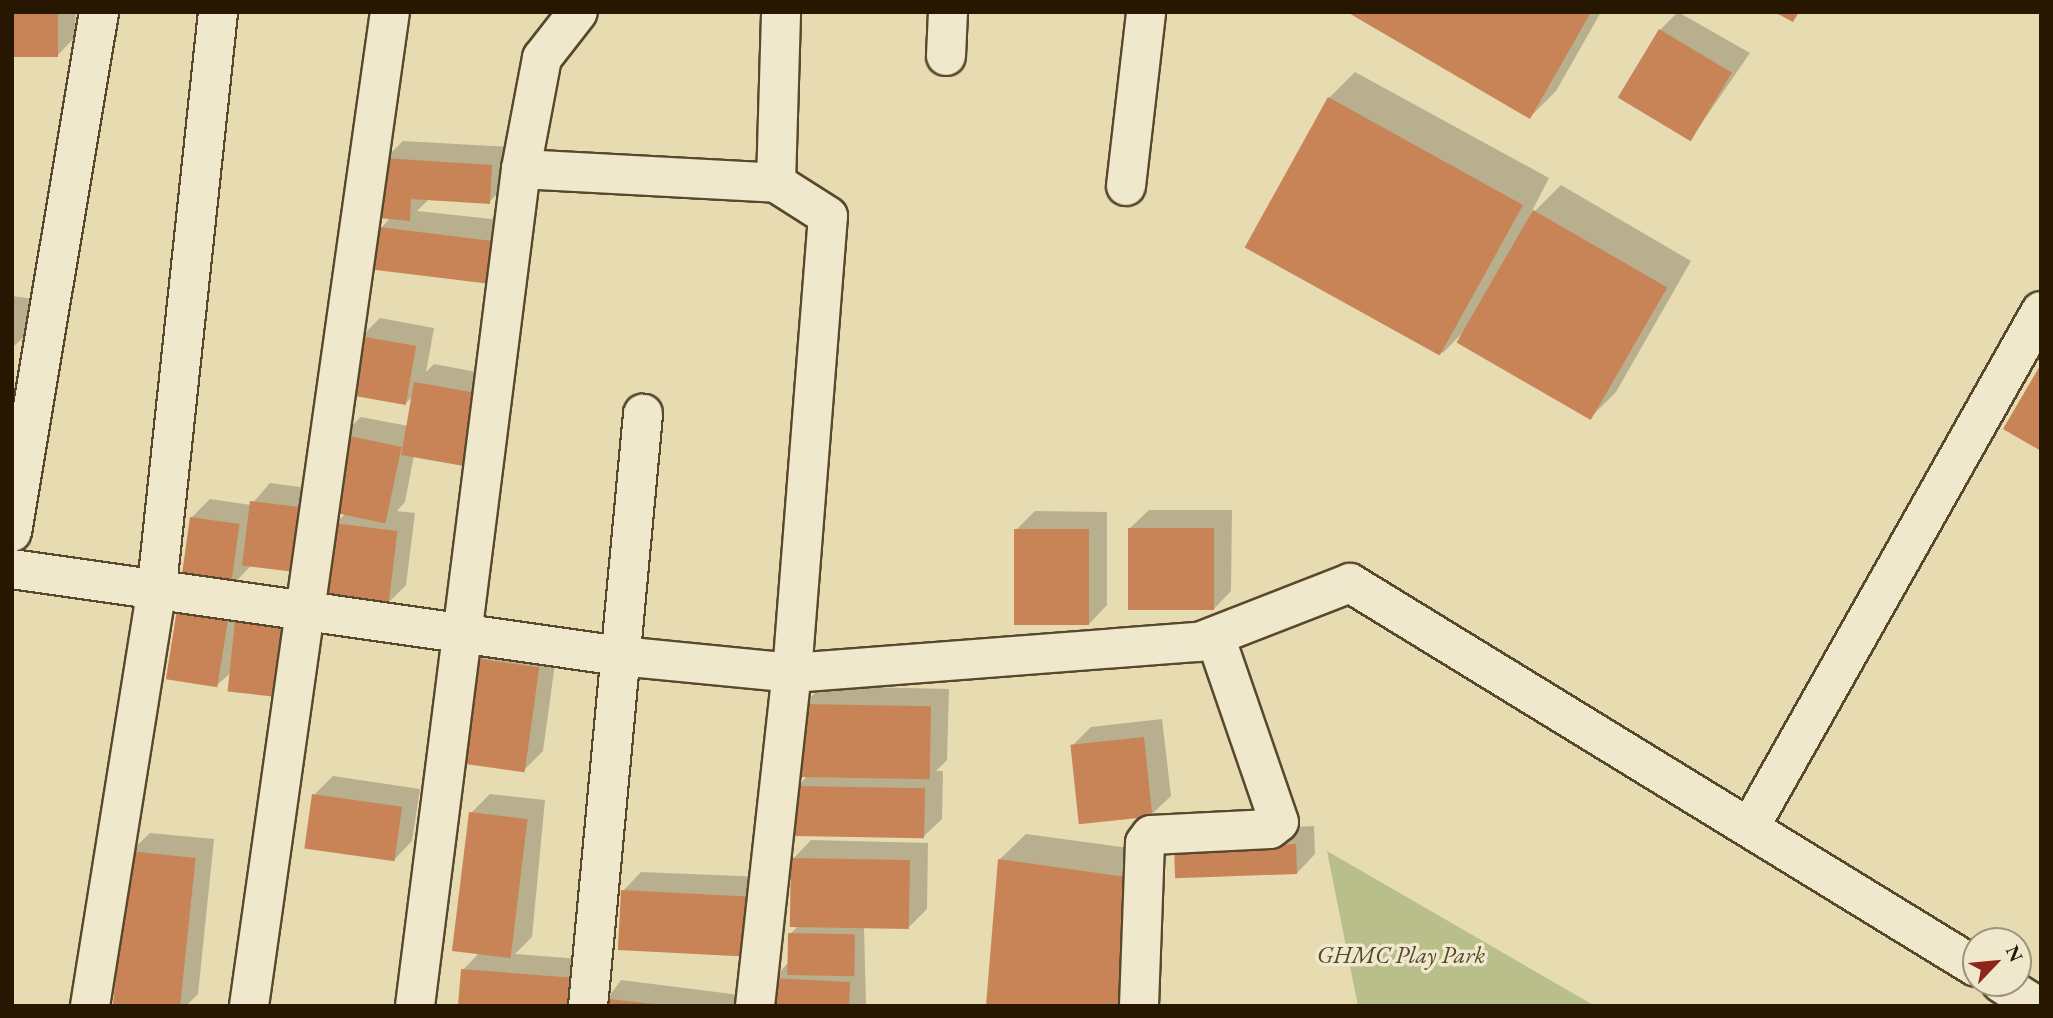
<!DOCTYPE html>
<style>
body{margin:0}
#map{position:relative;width:2053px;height:1018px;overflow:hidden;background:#e7dbb2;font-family:"EB Garamond",serif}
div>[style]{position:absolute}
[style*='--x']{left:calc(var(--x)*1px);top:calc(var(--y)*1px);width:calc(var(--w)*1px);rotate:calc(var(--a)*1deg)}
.green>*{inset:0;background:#b8bf8a}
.shadow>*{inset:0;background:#0003}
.building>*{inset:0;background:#c88457;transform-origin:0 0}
.roads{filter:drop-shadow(2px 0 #58482c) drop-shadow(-2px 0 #58482c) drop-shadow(0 2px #58482c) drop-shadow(0 -2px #58482c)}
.minor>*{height:38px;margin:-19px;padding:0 19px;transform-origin:19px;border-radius:19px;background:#efe8cd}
.tertiary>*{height:38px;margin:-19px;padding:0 19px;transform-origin:19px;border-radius:19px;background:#efe8cd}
span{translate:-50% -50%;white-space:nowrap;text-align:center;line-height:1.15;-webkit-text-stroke:7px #efe8cd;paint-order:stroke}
.park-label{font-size:24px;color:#534929;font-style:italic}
.frame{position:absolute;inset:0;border:14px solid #281700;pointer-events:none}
.north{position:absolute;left:1962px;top:927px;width:70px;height:70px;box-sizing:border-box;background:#efe8cd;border:2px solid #9f947b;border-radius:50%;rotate:64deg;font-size:19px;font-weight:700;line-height:28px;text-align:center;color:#281700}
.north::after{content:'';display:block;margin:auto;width:24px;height:32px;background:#8f2418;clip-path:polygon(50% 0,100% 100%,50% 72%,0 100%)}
</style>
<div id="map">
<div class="green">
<div style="clip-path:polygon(1327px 851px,1595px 1006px,1358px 1006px)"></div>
</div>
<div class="shadow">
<div style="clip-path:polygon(12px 12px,76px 12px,74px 38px,56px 57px)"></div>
<div style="clip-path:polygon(1351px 12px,1601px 12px,1556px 91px,1530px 117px)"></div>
<div style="clip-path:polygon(1678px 12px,1750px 53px,1690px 140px,1660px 30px)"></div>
<div style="clip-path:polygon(1355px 72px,1549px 178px,1529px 217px,1561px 185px,1691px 261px,1616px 392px,1590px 418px,1465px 330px,1443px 353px,1249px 247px,1329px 98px)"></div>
<div style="clip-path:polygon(403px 141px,510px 147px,508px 184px,489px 202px,428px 200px,417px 211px,510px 221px,487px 280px,381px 228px,391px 217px,385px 159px)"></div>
<div style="clip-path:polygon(12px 296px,33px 299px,28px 333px,12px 348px)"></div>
<div style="clip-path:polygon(380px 318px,434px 328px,426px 372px,434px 364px,498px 376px,414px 455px,405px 502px,397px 511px,415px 513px,406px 585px,387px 604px,335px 524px,346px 513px,342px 435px,361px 417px,408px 426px,413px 396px,405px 404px,361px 337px)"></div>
<div style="clip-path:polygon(270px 483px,322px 490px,229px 589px,192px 517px,210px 499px,251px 505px)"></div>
<div style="clip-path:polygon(1149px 510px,1232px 510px,1231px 591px,1213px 610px,1130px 528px)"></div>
<div style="clip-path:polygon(1035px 511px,1107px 512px,1107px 605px,1089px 624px,1016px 530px)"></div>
<div style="clip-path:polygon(304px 608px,217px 685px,178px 610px)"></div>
<div style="clip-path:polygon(494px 640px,557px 649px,543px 751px,524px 770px,475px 658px)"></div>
<div style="clip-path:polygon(822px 686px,949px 689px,947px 760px,936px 771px,943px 771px,942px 819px,923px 837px,797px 787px,808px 775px,803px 705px)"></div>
<div style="clip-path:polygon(1162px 719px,1171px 796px,1152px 814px,1072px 746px,1091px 727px)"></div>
<div style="clip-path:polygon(333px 776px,420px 789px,412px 841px,394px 860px,314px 795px)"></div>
<div style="clip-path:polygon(490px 794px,545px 800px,532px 937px,515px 954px,593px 960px,590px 1006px,463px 970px,480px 952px,471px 813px)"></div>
<div style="clip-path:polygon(1314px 826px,1315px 854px,1297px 873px,1195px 833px)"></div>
<div style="clip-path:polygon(150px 833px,214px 839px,198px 994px,186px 1006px,115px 1006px,131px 851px)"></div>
<div style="clip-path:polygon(1026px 834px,1151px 851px,1144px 1006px,1000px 859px)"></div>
<div style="clip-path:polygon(811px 840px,928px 843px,927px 909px,908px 928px,864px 927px,866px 1006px,771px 1006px,773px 979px,789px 962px,790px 934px,799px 925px,793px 859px)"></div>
<div style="clip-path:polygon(641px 872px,764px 877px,763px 934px,623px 891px)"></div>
<div style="clip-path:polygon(621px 980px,740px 995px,739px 1006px,602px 1006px)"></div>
</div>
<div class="building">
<div style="left:12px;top:12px;width:46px;height:45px"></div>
<div style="clip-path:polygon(1347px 12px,1591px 12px,1530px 119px)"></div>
<div style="clip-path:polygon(1774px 12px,1799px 12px,1793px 22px)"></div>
<div style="left:1659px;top:29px;width:85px;height:80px;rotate:31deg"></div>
<div style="left:1328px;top:97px;width:223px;height:172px;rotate:29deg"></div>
<div style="clip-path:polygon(383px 158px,492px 165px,490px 204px,411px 199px,410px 221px,379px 218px)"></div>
<div style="left:1533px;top:210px;width:155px;height:153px;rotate:30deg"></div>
<div style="left:379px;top:227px;width:114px;height:43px;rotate:7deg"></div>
<div style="left:360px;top:336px;width:57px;height:60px;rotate:10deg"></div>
<div style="clip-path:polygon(2041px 364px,2041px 451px,2003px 429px)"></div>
<div style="left:414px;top:382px;width:68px;height:74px;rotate:10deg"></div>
<div style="left:340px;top:434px;width:63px;height:78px;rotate:12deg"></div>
<div style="left:250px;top:501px;width:54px;height:65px;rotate:7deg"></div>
<div style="left:190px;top:517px;width:50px;height:68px;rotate:8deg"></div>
<div style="left:333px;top:523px;width:65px;height:75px;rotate:7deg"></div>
<div style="left:1128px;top:528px;width:86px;height:82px"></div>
<div style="left:1014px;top:529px;width:75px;height:96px"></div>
<div style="left:177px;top:609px;width:52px;height:71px;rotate:9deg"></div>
<div style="left:235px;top:621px;width:51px;height:71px;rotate:6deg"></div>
<div style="left:473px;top:658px;width:67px;height:106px;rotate:8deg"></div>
<div style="left:801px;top:704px;width:130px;height:73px;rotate:1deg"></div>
<div style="left:1144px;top:737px;width:80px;height:74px;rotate:84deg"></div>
<div style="left:795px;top:786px;width:130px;height:50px;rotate:1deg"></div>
<div style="left:312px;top:794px;width:91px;height:55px;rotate:8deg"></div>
<div style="left:469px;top:812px;width:59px;height:140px;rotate:7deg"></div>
<div style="left:1296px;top:844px;width:30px;height:122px;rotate:88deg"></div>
<div style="left:129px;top:851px;width:67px;height:156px;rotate:6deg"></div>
<div style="left:791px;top:858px;width:119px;height:69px;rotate:1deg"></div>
<div style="clip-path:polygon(998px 859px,1126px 877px,1120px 1006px,986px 1006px)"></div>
<div style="left:621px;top:890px;width:126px;height:60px;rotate:3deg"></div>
<div style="left:788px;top:933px;width:67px;height:42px;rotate:1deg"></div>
<div style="clip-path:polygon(461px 969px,575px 978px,574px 1006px,458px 1006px)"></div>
<div style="clip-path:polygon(771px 978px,850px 982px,849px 1006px,770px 1006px)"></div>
<div style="clip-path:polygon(601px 998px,653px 1004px,653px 1006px,600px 1006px)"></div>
</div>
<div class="roads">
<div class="minor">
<div style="--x:946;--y:56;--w:44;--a:-87.4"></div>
<div style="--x:521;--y:169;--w:255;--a:3.1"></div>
<div style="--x:1126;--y:186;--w:175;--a:-83.4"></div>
<div style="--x:12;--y:532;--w:527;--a:-80.5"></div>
<div style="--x:1751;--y:825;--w:590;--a:-60.57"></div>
<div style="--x:90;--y:1006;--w:425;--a:-80.9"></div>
<div style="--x:157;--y:586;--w:577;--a:-83.93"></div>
<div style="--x:249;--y:1006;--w:1004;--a:-81.93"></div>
<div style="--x:415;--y:1006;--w:844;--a:-82.78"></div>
<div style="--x:521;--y:169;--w:113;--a:-79.3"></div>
<div style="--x:542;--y:58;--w:58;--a:-52"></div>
<div style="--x:588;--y:1006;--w:595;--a:-84.69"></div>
<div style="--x:755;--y:1006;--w:335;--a:-83.7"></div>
<div style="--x:792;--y:673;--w:458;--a:-85.5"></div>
<div style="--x:828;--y:216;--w:62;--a:-147.6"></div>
<div style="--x:776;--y:183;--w:171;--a:-88.3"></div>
<div style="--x:1139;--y:1006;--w:163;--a:-87.9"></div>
<div style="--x:1145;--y:843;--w:10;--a:-53"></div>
<div style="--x:1151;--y:835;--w:119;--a:-2.9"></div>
<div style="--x:1270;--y:829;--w:11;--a:-38"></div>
<div style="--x:1279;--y:822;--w:194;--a:-109"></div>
</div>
<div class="tertiary">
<div style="--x:12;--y:569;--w:614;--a:8.14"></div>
<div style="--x:620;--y:656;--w:173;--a:5.6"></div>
<div style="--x:792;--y:673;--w:408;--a:-4.4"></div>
<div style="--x:1199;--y:642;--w:162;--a:-21.3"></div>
<div style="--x:1350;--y:583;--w:734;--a:31.53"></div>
<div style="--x:2001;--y:983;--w:43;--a:32.6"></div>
</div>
</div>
<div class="park-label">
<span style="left:1401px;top:955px">GHMC Play Park</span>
</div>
<div class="frame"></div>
<div class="north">N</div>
</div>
